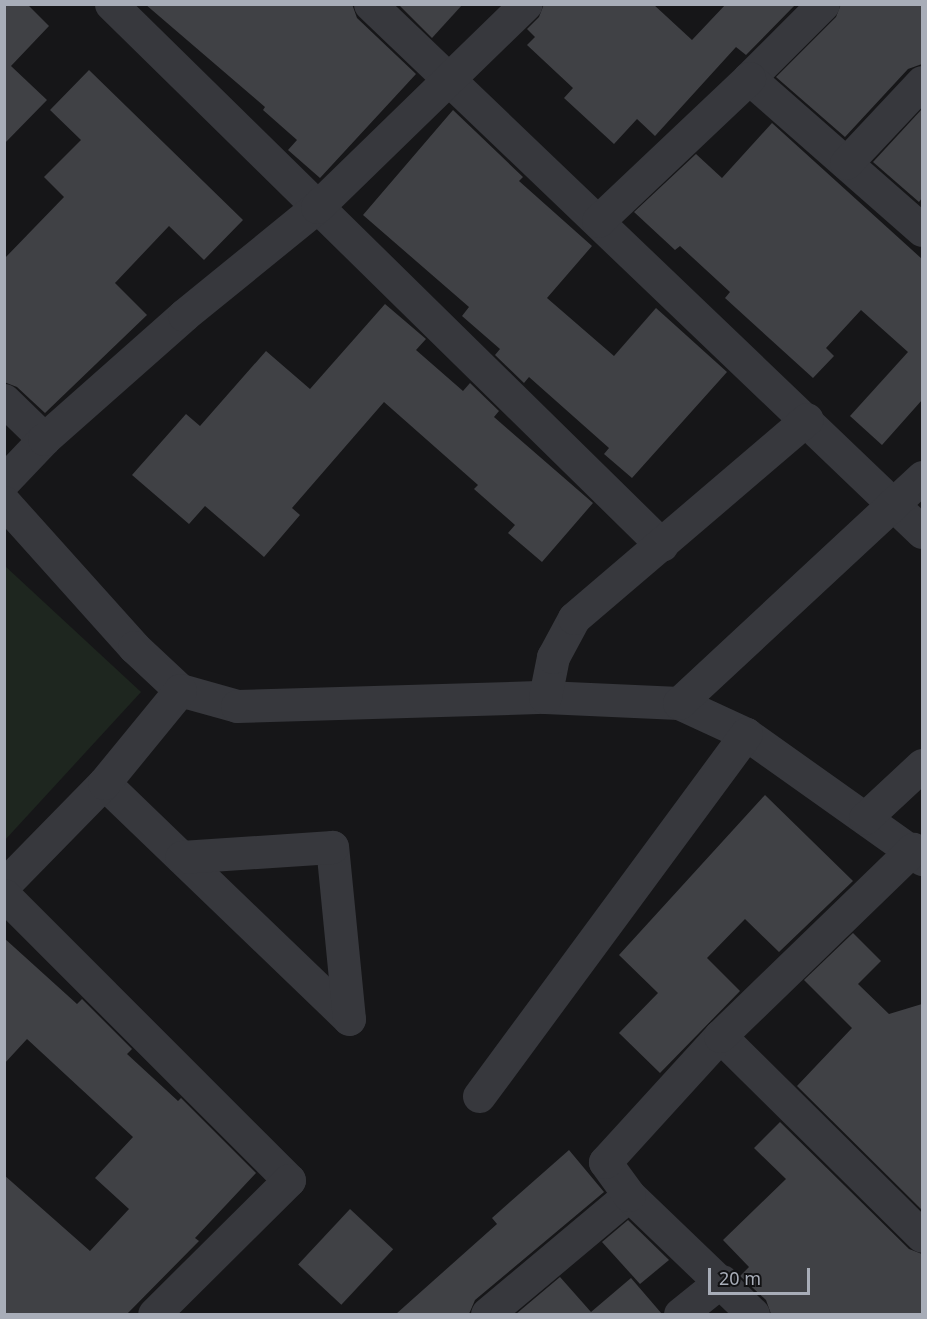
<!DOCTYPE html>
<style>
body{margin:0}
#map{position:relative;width:927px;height:1319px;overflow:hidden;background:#161618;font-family:"Noto Sans",sans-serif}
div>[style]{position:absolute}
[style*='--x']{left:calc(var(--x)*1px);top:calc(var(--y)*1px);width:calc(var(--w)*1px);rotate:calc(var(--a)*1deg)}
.green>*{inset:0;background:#1e261f}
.building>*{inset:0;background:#404145;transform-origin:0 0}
.minor>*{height:33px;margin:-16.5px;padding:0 16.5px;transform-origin:16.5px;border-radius:16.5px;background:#37383d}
span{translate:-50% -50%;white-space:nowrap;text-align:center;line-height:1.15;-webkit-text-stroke:6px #111113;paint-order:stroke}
.frame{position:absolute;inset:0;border:6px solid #a8adb8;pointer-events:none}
.scale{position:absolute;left:708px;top:1268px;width:102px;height:27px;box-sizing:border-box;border:3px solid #a8adb8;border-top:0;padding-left:8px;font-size:18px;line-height:21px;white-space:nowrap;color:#a8adb8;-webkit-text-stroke:4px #111113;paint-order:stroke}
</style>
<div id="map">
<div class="green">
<div style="clip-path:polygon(5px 566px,141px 692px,5px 840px)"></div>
</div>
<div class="building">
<div style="clip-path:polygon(4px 4px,27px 4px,49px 26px,11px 66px,47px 100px,4px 144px)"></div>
<div style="clip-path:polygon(145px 4px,352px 4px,357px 18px,416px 74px,320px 178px,288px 150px,297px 140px,263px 110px,265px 107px)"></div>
<div style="clip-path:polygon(398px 4px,463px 4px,432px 38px)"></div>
<div style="clip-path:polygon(544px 4px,653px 4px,692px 40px,726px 4px,796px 4px,746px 55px,736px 47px,655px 136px,637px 119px,614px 144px,564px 98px,573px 88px,527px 45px,535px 37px,527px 29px,539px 17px)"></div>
<div style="clip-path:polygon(841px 4px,922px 4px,922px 64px,908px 69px,845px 137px,776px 77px,836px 17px)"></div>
<div style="clip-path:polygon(89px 70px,243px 220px,204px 260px,169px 226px,115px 283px,147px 315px,45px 413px,17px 387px,4px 382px,4px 259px,64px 197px,44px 177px,81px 140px,50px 110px)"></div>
<div style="clip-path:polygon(922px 109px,922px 198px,919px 202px,873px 162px)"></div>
<div style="clip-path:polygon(453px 110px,523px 177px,519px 181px,592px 246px,547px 298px,614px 356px,656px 308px,727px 372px,632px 478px,604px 454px,609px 448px,529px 377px,524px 383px,495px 355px,500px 349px,462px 316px,469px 307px,363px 215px)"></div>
<div style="clip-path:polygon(772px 123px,922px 259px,922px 400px,882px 445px,850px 416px,908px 352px,861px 310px,826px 348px,834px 356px,813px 378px,725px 298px,730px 292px,680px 246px,675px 250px,634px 212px,696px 154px,722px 178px)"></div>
<div style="clip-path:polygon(385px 304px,426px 339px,416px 350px,463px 391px,470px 383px,499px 411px,494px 417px,593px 503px,542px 562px,508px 533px,515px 525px,474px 489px,478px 485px,384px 402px,292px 508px,300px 515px,264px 557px,205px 506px,189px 524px,132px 475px,186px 414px,200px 426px,266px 351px,310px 389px)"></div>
<div style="clip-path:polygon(765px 795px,853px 881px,779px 952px,745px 919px,707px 958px,740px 991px,660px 1073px,619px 1033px,658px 993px,619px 955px)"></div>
<div style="clip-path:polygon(853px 933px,881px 961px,858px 984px,889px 1014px,922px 1004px,922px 1210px,797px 1086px,852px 1028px,804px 980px)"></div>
<div style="clip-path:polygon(4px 938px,77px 1004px,82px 999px,132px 1049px,127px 1054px,178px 1101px,181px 1098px,256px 1173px,195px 1238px,199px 1241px,127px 1314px,4px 1314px,4px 1175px,90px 1251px,129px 1209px,95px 1178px,133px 1137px,27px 1039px,4px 1064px)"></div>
<div style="clip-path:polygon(780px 1122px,909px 1249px,922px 1254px,922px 1314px,771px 1314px,766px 1300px,740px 1276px,749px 1267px,723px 1240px,786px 1179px,754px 1148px)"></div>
<div style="clip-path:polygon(569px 1150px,604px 1192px,475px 1300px,469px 1314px,396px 1314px,497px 1224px,492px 1218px)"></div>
<div style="left:350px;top:1209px;width:59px;height:76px;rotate:43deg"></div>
<div style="clip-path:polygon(628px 1220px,669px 1260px,640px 1284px,602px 1242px)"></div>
<div style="clip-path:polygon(560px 1277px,591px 1312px,631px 1278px,662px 1314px,516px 1314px)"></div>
</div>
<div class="minor">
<div style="--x:111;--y:4;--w:772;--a:44.48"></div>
<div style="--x:370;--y:4;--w:764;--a:43.73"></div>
<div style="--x:823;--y:4;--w:105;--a:135"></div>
<div style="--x:749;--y:78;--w:230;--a:41.3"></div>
<div style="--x:846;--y:163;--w:111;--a:-46.8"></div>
<div style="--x:598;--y:221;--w:208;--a:-43.4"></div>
<div style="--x:4;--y:400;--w:56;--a:44.3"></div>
<div style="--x:4;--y:481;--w:58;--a:-46.4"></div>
<div style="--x:44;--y:439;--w:187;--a:-41.5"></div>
<div style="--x:184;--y:315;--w:171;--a:-39.1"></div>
<div style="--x:317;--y:207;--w:291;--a:-44.2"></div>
<div style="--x:4;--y:502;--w:195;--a:48.1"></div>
<div style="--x:134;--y:647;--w:63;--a:43.1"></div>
<div style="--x:180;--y:690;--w:59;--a:15.7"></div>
<div style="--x:237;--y:706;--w:308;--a:-1.7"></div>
<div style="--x:545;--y:697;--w:134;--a:2.6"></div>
<div style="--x:679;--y:703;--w:74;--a:24.8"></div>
<div style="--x:746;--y:734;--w:216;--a:35.4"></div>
<div style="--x:545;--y:697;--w:41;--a:-78.7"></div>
<div style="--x:553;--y:657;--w:44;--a:-61.7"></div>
<div style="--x:574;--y:618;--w:306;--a:-40.5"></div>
<div style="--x:679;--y:703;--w:332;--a:-42.9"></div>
<div style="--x:104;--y:783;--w:340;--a:43.9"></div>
<div style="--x:349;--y:1019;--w:173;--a:-95.6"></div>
<div style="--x:332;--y:847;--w:151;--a:176.2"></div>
<div style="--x:865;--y:818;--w:78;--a:-42.9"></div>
<div style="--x:4;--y:885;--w:143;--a:-45.6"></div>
<div style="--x:104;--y:783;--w:120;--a:-50.7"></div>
<div style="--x:4;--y:895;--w:403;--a:45"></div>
<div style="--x:289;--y:1180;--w:190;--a:135.2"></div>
<div style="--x:720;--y:1036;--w:284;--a:44.7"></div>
<div style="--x:479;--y:1096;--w:450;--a:-53.6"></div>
<div style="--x:487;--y:1314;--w:185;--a:-40"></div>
<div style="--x:680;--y:1314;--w:53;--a:-38.8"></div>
<div style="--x:753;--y:1314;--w:172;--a:-136.2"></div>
<div style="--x:629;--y:1195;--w:41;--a:-126"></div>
<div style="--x:605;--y:1162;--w:171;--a:-47.6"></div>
<div style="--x:720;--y:1036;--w:269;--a:-44.1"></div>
</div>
<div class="frame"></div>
<div class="scale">20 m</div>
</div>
